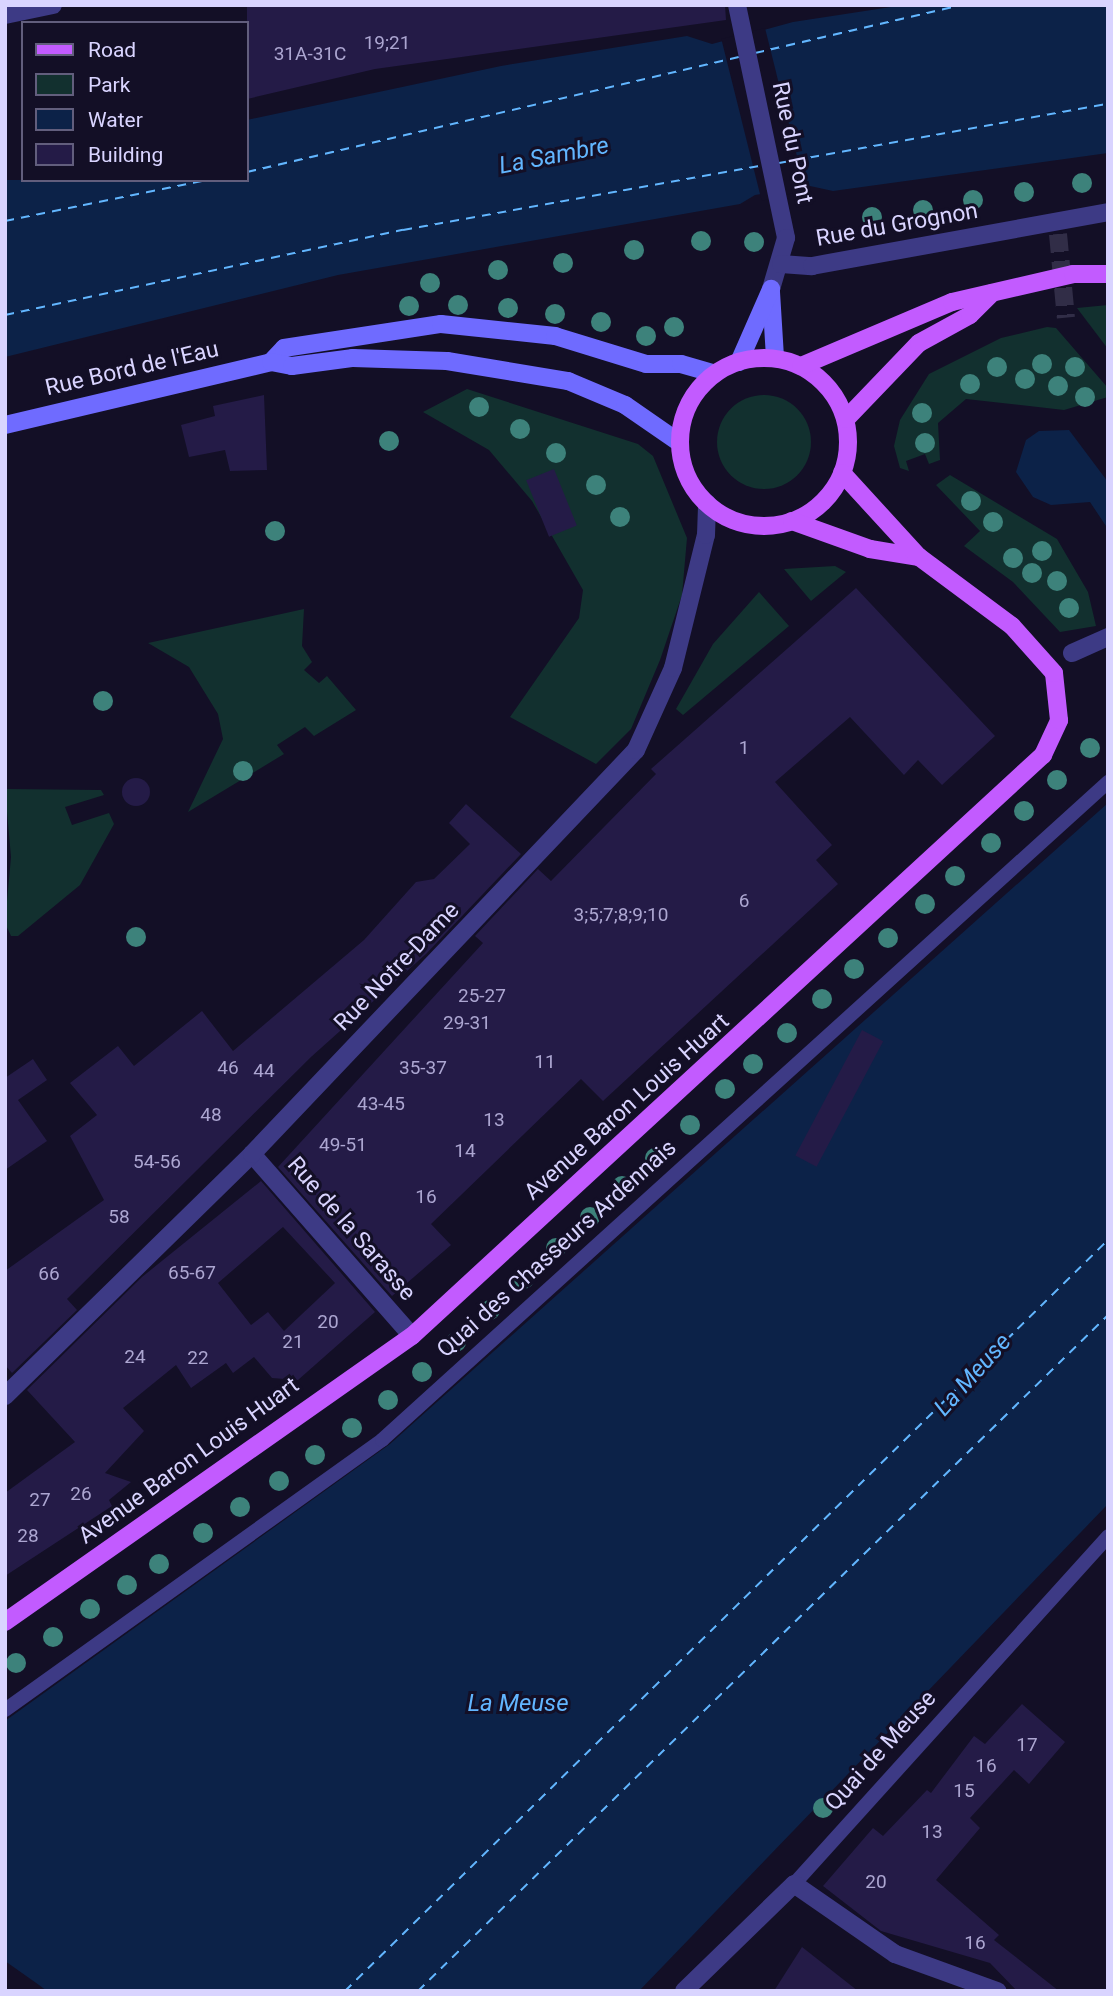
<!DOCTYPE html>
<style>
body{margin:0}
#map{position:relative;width:1113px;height:1996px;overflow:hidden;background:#130f26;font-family:Roboto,sans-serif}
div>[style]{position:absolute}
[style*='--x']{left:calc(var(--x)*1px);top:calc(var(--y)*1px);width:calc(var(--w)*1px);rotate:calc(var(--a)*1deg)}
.green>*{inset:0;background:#12302f}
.round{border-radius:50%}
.water>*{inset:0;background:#0c2248}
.pier>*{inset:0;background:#130f26;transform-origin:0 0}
.ferry>*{height:2px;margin-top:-1px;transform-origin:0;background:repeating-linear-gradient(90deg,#62b6ff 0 9px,transparent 0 16px)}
.building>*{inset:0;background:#241b47;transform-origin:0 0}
.street-tunnel>*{height:18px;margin-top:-9px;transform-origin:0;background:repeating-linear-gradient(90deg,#312d47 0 18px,transparent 0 27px)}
.lane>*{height:14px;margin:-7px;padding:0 7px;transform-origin:7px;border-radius:7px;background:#3d3a85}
.street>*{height:18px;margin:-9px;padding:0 9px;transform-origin:9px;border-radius:9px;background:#3d3a85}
.secondary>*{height:18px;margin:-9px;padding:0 9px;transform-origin:9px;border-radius:9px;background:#6f6bff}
.primary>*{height:18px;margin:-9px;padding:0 9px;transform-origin:9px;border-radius:9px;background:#c25bff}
.primary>.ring{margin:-9px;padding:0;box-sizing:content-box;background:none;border:18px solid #c25bff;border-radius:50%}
.trees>*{width:20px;height:20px;margin:-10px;border-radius:50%;background:#3d827b}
span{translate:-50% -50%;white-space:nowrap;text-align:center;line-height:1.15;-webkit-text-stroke:6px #130f26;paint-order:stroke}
.number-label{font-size:19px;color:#aca6d1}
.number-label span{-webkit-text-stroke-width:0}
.street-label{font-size:23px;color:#d9d4ff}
.water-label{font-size:24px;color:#62b6ff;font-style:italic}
.frame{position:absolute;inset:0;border:7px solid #d9d4ff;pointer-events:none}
.legend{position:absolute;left:21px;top:21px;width:228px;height:161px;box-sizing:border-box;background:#130f26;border:2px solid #625e7d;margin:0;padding:9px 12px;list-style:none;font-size:21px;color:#d9d4ff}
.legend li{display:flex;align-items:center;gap:14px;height:35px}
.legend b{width:35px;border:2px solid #625e7d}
</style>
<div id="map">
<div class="green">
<div style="clip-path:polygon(1108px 305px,1108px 349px,1077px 308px)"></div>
<div style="clip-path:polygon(1047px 327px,1056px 328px,1108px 388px,1108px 397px,1064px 410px,966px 399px,938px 423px,940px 460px,929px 464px,925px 454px,906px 461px,909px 471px,900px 468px,894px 446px,900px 420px,929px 374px,1001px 338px)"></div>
<div style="clip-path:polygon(467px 389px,638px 444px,653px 456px,687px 538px,682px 595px,660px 660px,631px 729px,596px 764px,510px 717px,579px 618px,583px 590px,532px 501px,489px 450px,423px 412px)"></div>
<div class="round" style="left:717px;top:395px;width:94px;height:94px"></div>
<div style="clip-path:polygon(950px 475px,1057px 539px,1088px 592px,1096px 626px,1060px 632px,1013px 582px,964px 546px,980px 531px,936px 485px)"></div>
<div style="clip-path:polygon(835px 566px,846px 572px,811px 601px,784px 569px)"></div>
<div style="clip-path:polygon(759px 592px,789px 626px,683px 715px,676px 709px,713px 644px)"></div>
<div style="clip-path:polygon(304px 609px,302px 646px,312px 662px,304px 670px,319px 683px,327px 676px,356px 710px,314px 736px,305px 727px,277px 745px,284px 754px,188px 812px,223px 739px,218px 714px,189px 667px,148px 643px)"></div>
<div style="clip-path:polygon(5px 789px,101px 790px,104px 795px,65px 807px,72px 825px,109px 813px,114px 824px,80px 885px,18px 936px,11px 936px,5px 923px,11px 857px)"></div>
</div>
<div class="water">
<div style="clip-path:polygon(904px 5px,1108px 5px,1108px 153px,833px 191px,810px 186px,755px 195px,740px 204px,338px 275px,5px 357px,5px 180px,247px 180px,247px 120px,501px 66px,687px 36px,712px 44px,793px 22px)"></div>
<div style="clip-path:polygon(1069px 430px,1108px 482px,1108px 529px,1090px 502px,1051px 505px,1033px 497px,1016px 472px,1026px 440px,1039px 431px)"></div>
<div style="clip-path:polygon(1108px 803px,1108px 1504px,639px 1991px,5px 1991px,5px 1721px,390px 1444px)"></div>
</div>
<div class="pier">
<div style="left:765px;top:28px;width:167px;height:45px;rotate:76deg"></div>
<div style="clip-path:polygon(5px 1961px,39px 1985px,47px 1991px,5px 1991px)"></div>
</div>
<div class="ferry">
<div style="--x:755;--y:53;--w:212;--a:-13.1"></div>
<div style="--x:779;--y:163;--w:334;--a:-10.2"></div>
<div style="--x:247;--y:172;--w:505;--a:-13.16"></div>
<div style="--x:5;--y:221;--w:206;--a:-11.5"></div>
<div style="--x:5;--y:315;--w:407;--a:-12.1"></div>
<div style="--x:403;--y:230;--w:366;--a:-10.2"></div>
<div style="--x:345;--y:1991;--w:1071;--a:-44.55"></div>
<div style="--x:418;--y:1991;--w:966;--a:-44.41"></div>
</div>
<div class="building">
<div style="clip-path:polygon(247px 5px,725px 5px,726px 20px,375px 69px,247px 99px)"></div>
<div style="clip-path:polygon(264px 395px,267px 470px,230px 471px,225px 450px,189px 457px,181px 425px,215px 416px,213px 406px)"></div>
<div style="left:554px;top:469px;width:61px;height:30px;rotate:68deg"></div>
<div style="clip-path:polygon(856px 588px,995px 736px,942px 785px,918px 760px,904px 775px,850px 717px,775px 782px,832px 845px,816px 860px,838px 884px,603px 1101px,581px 1079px,431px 1224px,451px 1245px,392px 1296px,278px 1167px,483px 943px,475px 936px,538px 869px,551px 881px,656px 774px,651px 769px)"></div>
<div class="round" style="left:122px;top:778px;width:28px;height:28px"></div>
<div style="clip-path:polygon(466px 804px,521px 854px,426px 954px,311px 1057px,67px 1299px,77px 1310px,12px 1373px,5px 1365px,5px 1271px,104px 1200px,70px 1136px,97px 1115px,70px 1083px,118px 1046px,134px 1066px,202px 1011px,233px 1051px,364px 940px,416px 882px,434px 879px,470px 844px,449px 823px)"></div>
<div style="left:862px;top:1030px;width:24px;height:142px;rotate:28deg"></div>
<div style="clip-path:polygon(33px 1059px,47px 1080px,18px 1100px,47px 1141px,5px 1170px,5px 1078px)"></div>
<div style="clip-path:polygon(evenodd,261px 1181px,375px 1312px,298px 1380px,272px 1378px,254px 1357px,233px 1373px,226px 1363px,191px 1388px,176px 1365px,123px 1408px,144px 1431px,105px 1473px,131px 1482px,109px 1500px,112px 1506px,5px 1576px,5px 1493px,75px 1442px,27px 1390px,142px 1277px,261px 1181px,283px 1227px,335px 1283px,284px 1331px,268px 1312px,251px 1325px,218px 1283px,283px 1227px)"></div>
<div style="clip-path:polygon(1022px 1704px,1065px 1742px,1029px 1784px,1014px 1770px,970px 1818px,980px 1828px,936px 1880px,999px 1935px,994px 1940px,1059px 1991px,1017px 1991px,990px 1963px,881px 1931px,823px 1886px,873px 1828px,883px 1836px,927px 1790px,931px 1793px,974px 1736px,985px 1744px)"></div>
<div style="clip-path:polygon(802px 1947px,858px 1991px,774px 1991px)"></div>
</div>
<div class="street-tunnel">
<div style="--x:1058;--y:234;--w:84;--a:84.6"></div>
</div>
<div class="lane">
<div style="--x:5;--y:1710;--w:464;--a:-35.6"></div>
<div style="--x:382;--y:1440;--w:980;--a:-42.19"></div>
<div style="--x:794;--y:1884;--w:469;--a:-47.9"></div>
</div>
<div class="street">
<div style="--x:737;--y:5;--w:238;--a:78.1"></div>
<div style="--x:786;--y:238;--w:53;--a:106.4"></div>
<div style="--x:5;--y:15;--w:49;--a:-11.8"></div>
<div style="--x:781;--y:264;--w:31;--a:4"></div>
<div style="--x:812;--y:266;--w:301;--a:-10.3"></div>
<div style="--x:1072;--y:653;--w:39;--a:-24"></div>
<div style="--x:252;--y:1154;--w:242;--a:48.7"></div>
<div style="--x:5;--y:1396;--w:346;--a:-44.4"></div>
<div style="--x:252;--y:1154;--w:557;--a:-46.45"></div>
<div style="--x:636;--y:750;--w:90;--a:-65.7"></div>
<div style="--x:673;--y:668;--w:137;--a:-76.1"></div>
<div style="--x:706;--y:535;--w:32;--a:-88"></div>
<div style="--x:684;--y:1991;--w:153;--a:-44.2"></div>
<div style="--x:794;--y:1884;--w:123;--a:34.7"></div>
<div style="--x:895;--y:1954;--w:109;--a:19.9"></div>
</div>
<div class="secondary">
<div style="--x:771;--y:292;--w:66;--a:86.5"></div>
<div style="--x:271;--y:362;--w:19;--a:-47"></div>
<div style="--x:284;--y:348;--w:159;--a:-8.7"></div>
<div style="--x:441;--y:324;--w:115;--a:6"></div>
<div style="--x:555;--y:336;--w:95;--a:17.1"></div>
<div style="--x:646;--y:364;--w:35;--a:0"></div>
<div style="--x:681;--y:364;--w:35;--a:16"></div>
<div style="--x:739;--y:362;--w:80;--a:-66.3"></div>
<div style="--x:5;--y:425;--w:273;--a:-13.3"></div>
<div style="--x:271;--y:362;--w:21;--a:11"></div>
<div style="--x:292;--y:366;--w:62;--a:-7.5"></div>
<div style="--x:353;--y:358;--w:94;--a:1.8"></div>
<div style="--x:447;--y:361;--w:123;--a:9.4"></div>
<div style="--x:568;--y:381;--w:62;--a:22.8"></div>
<div style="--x:625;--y:405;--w:67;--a:34.6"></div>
</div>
<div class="primary">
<div class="ring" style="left:680px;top:358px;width:150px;height:150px"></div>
<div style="--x:801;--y:366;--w:164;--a:-23"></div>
<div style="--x:952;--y:302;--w:124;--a:-13"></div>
<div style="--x:1073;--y:274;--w:35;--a:0"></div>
<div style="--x:846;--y:419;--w:105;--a:-46.2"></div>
<div style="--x:919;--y:343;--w:58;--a:-28.8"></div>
<div style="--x:970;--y:315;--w:31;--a:-45"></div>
<div style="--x:792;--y:521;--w:83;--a:19.7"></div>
<div style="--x:870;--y:549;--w:50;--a:9.3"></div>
<div style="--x:5;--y:1622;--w:497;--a:-35.1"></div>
<div style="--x:412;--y:1336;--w:858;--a:-42.64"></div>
<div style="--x:1043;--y:755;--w:38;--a:-65"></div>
<div style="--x:1059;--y:720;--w:47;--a:-96.1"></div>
<div style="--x:1054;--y:673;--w:63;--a:-131.8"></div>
<div style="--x:1012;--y:626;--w:116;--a:-143.4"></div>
<div style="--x:919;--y:557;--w:114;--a:-132.5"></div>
</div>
<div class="trees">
<div style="left:1082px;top:183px"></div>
<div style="left:1024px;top:192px"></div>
<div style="left:973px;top:200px"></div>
<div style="left:923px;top:210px"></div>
<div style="left:872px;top:217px"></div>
<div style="left:701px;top:241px"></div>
<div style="left:754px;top:242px"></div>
<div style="left:634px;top:250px"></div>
<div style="left:563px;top:263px"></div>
<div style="left:498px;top:270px"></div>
<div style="left:430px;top:283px"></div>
<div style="left:458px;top:305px"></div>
<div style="left:409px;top:306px"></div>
<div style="left:508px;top:308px"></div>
<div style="left:555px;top:314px"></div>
<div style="left:601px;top:322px"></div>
<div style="left:674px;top:327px"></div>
<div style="left:646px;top:336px"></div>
<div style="left:1042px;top:364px"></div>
<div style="left:997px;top:367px"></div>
<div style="left:1075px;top:367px"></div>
<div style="left:1025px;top:379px"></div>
<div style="left:970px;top:384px"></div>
<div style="left:1058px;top:386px"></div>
<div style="left:1085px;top:397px"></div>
<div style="left:479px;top:407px"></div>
<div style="left:922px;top:413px"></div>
<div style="left:520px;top:429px"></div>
<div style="left:389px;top:441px"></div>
<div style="left:925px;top:443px"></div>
<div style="left:556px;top:453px"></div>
<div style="left:596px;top:485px"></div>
<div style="left:971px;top:501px"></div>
<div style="left:620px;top:517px"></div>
<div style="left:993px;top:522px"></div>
<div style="left:275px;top:531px"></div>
<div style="left:1042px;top:551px"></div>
<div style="left:1013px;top:558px"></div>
<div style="left:1032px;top:573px"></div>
<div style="left:1057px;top:581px"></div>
<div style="left:1069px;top:608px"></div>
<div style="left:103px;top:701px"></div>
<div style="left:1090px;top:748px"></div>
<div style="left:243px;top:771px"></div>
<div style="left:1057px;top:780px"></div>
<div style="left:1024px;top:811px"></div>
<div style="left:991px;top:843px"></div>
<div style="left:955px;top:876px"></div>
<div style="left:925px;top:904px"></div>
<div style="left:136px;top:937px"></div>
<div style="left:888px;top:938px"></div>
<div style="left:854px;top:969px"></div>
<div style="left:822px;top:999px"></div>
<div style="left:787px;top:1033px"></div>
<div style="left:753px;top:1064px"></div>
<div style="left:725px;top:1089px"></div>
<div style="left:690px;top:1125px"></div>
<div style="left:655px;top:1158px"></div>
<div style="left:622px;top:1186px"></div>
<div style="left:590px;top:1217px"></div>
<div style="left:556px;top:1248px"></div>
<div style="left:524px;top:1279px"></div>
<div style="left:490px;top:1310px"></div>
<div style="left:456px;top:1342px"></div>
<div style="left:422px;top:1372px"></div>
<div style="left:388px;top:1400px"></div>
<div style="left:352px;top:1428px"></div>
<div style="left:315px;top:1455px"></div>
<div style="left:279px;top:1481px"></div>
<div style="left:240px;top:1507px"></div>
<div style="left:203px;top:1533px"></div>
<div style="left:159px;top:1564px"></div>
<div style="left:127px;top:1585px"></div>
<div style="left:90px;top:1609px"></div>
<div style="left:53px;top:1637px"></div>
<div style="left:16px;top:1663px"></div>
<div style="left:823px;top:1808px"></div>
</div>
<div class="number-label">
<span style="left:387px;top:43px">19;21</span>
<span style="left:310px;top:54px">31A-31C</span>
<span style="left:744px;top:748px">1</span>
<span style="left:744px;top:901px">6</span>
<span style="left:621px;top:915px">3;5;7;8;9;10</span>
<span style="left:482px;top:996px">25-27</span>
<span style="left:467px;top:1023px">29-31</span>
<span style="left:545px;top:1062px">11</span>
<span style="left:228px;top:1068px">46</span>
<span style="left:423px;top:1068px">35-37</span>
<span style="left:264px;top:1071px">44</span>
<span style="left:381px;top:1104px">43-45</span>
<span style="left:211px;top:1115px">48</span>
<span style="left:494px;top:1120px">13</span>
<span style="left:343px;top:1145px">49-51</span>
<span style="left:465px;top:1151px">14</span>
<span style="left:157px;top:1162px">54-56</span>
<span style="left:426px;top:1197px">16</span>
<span style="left:119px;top:1217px">58</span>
<span style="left:192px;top:1273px">65-67</span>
<span style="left:49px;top:1274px">66</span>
<span style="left:328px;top:1322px">20</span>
<span style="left:293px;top:1342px">21</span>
<span style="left:135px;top:1357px">24</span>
<span style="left:198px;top:1358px">22</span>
<span style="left:81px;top:1494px">26</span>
<span style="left:40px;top:1500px">27</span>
<span style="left:28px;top:1536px">28</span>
<span style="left:1027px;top:1745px">17</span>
<span style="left:986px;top:1766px">16</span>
<span style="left:964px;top:1791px">15</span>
<span style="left:932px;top:1832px">13</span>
<span style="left:876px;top:1882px">20</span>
<span style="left:975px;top:1943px">16</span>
</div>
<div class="street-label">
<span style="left:792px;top:143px;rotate:78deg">Rue du Pont</span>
<span style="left:897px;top:225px;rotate:-10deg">Rue du Grognon</span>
<span style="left:132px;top:369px;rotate:-13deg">Rue Bord de l'Eau</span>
<span style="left:397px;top:967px;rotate:-46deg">Rue Notre-Dame</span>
<span style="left:627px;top:1107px;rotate:-42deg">Avenue Baron Louis Huart</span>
<span style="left:351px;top:1229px;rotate:49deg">Rue de la Sarasse</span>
<span style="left:557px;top:1249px;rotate:-42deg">Quai des Chasseurs Ardennais</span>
<span style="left:189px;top:1461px;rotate:-36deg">Avenue Baron Louis Huart</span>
<span style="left:881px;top:1751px;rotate:-48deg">Quai de Meuse</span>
</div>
<div class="water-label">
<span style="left:554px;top:156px;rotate:-11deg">La Sambre</span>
<span style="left:973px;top:1375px;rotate:-48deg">La Meuse</span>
<span style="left:518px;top:1704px">La Meuse</span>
</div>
<div class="frame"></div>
<ul class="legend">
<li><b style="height:9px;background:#c25bff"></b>Road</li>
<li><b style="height:19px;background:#12302f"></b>Park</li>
<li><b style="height:19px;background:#0c2248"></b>Water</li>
<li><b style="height:19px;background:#241b47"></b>Building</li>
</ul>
</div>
